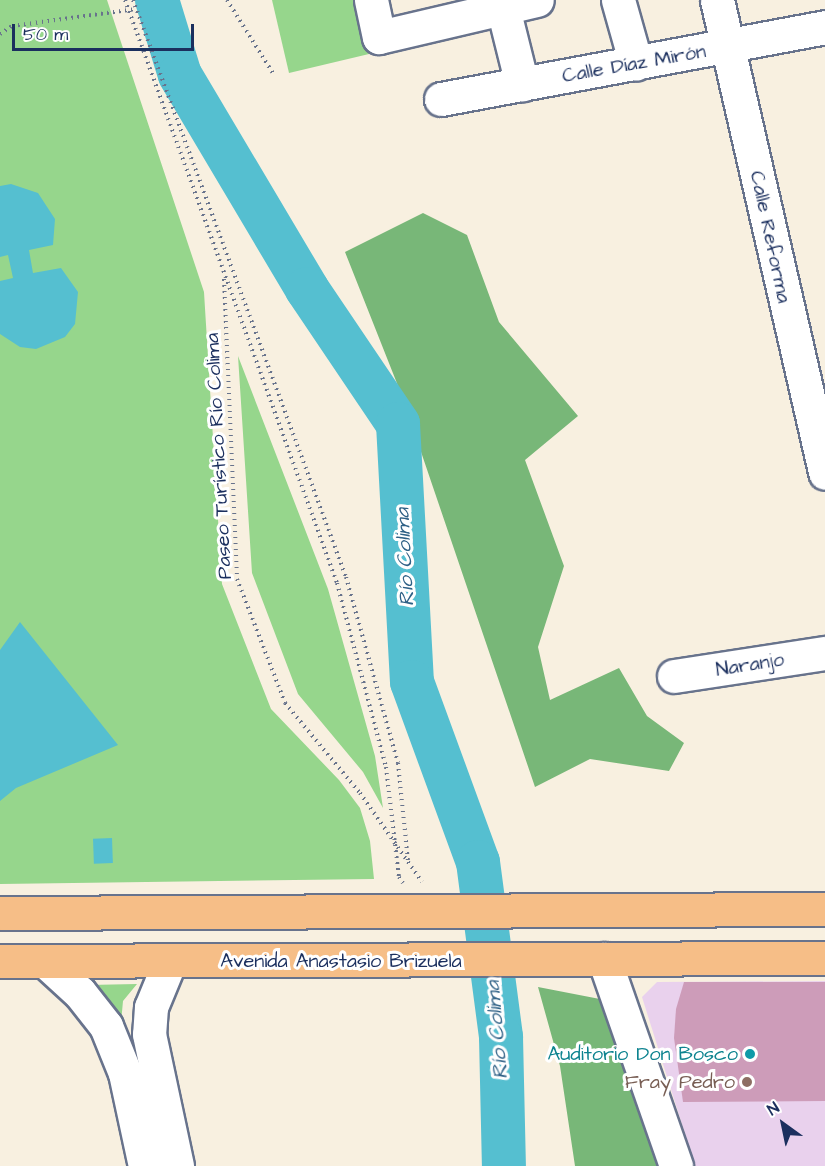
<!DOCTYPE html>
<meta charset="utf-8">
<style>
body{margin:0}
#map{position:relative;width:825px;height:1166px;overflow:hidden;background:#f8f0e0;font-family:"Architects Daughter",sans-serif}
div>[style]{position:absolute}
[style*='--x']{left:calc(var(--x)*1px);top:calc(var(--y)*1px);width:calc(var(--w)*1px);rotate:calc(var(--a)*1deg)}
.built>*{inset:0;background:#e9d1ed}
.green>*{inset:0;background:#96d68c}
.forest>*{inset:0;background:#78b778}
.water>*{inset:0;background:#55bfd0;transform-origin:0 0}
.river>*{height:44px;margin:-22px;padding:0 22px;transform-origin:22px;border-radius:22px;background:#55bfd0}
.building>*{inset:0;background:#cd9cb9}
.path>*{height:4px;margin-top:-2px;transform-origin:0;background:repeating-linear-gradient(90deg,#68738c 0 1.5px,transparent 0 6px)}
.roads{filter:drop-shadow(2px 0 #68738c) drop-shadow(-2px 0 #68738c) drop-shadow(0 2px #68738c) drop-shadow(0 -2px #68738c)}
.minor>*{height:33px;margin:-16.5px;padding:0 16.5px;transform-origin:16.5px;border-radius:16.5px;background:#fff}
.major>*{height:33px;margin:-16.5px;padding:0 16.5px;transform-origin:16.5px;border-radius:16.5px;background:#f6be87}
.dots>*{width:16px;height:16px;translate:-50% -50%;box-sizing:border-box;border:3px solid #fff;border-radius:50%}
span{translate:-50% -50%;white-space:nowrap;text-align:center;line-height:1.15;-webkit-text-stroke:6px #fff;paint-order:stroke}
.street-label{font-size:20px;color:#1b2f5e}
.culture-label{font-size:20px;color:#0d838f}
.right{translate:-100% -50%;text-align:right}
.education-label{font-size:20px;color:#785e54}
.water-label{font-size:21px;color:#2f6186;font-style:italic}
.north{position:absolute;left:753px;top:1094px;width:60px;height:60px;-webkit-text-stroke:4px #fff;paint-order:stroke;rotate:327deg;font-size:16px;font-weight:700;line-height:24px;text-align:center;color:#1b2f5e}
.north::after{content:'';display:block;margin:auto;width:21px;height:27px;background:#1b2f5e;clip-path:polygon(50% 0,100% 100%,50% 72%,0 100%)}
.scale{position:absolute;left:12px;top:24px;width:182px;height:27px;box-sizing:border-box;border:3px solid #1b2f5e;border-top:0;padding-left:8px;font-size:18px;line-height:21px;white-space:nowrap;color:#1b2f5e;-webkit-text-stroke:4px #fff;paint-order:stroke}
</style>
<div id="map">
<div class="built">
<div style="clip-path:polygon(825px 981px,825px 1166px,695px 1166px,642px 997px,657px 982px)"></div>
</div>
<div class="green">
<div style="clip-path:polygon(0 0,107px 0,204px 292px,222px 584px,271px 709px,339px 780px,360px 808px,370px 841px,374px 879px,0 884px)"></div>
<div style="clip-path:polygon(272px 0,357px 0,369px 54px,289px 73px)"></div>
<div style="clip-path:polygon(238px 356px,328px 589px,375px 756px,383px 808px,363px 772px,298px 694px,252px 573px)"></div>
<div style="clip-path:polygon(137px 984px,123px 1001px,121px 1023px,88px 985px)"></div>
</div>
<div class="forest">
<div style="clip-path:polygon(423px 213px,467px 235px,499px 322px,578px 416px,525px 460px,564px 566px,538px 647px,550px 700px,619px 668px,647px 716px,684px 743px,669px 771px,590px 759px,535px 787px,402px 396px,345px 252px)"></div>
<div style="clip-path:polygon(538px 987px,605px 1000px,662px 1166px,575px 1166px,560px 1066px)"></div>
</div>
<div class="water">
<div style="clip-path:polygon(11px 184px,38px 193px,55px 219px,53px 245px,29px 250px,33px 273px,61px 268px,78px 292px,75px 324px,65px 337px,36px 349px,20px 347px,0 334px,0 281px,13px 278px,8px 255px,0 257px,0 186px)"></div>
<div style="clip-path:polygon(20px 622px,118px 745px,16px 788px,0 801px,0 650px)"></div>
<div style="left:112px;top:838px;width:25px;height:19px;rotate:88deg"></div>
</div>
<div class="river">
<div style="--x:157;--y:0;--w:78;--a:73"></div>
<div style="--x:180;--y:75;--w:249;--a:59.3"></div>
<div style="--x:307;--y:289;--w:163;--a:56"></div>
<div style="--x:398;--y:424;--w:258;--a:86.9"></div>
<div style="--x:412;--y:682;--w:192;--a:69.9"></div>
<div style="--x:478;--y:862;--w:177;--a:82.5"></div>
<div style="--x:501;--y:1037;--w:129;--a:88.7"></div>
</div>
<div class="building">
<div style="clip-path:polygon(684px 982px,825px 982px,825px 1101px,683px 1102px,674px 1038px,676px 1009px)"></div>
</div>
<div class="path">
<div style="--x:125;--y:0;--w:620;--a:70.02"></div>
<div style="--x:337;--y:583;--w:190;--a:75.1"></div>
<div style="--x:386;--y:767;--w:111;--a:83.3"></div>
<div style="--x:399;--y:877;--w:7;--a:56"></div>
<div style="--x:133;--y:0;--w:615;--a:69.74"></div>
<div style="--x:346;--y:577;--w:193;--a:74.4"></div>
<div style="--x:398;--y:763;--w:99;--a:84.2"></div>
<div style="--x:227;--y:0;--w:89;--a:57.9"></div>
<div style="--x:0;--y:34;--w:14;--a:-34"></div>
<div style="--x:12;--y:26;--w:125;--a:-7.8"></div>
<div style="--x:224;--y:279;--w:300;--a:87.5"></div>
<div style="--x:237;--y:579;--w:133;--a:68.8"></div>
<div style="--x:285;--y:703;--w:117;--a:50.2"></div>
<div style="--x:360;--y:793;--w:108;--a:55.1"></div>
</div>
<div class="roads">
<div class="minor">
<div style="--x:371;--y:0;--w:38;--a:78"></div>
<div style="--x:379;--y:37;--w:162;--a:-13.2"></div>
<div style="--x:501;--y:0;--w:87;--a:76"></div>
<div style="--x:618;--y:0;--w:66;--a:74.3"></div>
<div style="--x:717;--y:0;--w:485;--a:77.1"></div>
<div style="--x:441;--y:99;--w:391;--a:-10.6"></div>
<div style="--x:674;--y:676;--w:153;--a:-8.7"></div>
<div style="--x:604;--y:959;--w:219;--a:70.8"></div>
<div style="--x:45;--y:961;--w:47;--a:42.4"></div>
<div style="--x:80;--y:993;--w:42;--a:51.8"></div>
<div style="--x:106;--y:1026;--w:51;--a:68"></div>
<div style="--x:125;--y:1073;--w:95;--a:77.9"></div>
<div style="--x:170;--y:961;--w:50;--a:112.4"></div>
<div style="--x:151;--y:1007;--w:27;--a:94"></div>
<div style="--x:149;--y:1034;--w:135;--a:78"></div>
</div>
<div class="major">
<div style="--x:0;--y:913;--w:825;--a:-0.28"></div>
<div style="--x:0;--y:961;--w:825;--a:-0.21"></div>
</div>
</div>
<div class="dots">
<div style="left:750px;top:1054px;background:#0f9aa8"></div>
<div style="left:747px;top:1082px;background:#8d6e63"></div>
</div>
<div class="street-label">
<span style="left:634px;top:64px;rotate:-10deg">Calle Díaz Mirón</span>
<span style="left:770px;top:237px;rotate:78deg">Calle Reforma</span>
<span style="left:219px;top:456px;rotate:-93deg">Paseo Turístico Río Colima</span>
<span style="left:750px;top:665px;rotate:-9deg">Naranjo</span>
<span style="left:341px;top:961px">Avenida Anastasio Brizuela</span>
</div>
<div class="culture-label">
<span class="right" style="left:738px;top:1054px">Auditorio Don Bosco</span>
</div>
<div class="education-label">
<span class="right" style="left:735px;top:1082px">Fray Pedro</span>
</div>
<div class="water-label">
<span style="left:405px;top:557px;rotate:-93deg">Río Colima</span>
<span style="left:497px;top:1030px;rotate:-95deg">Río Colima</span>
</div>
<div class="north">N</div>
<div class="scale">50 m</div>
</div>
